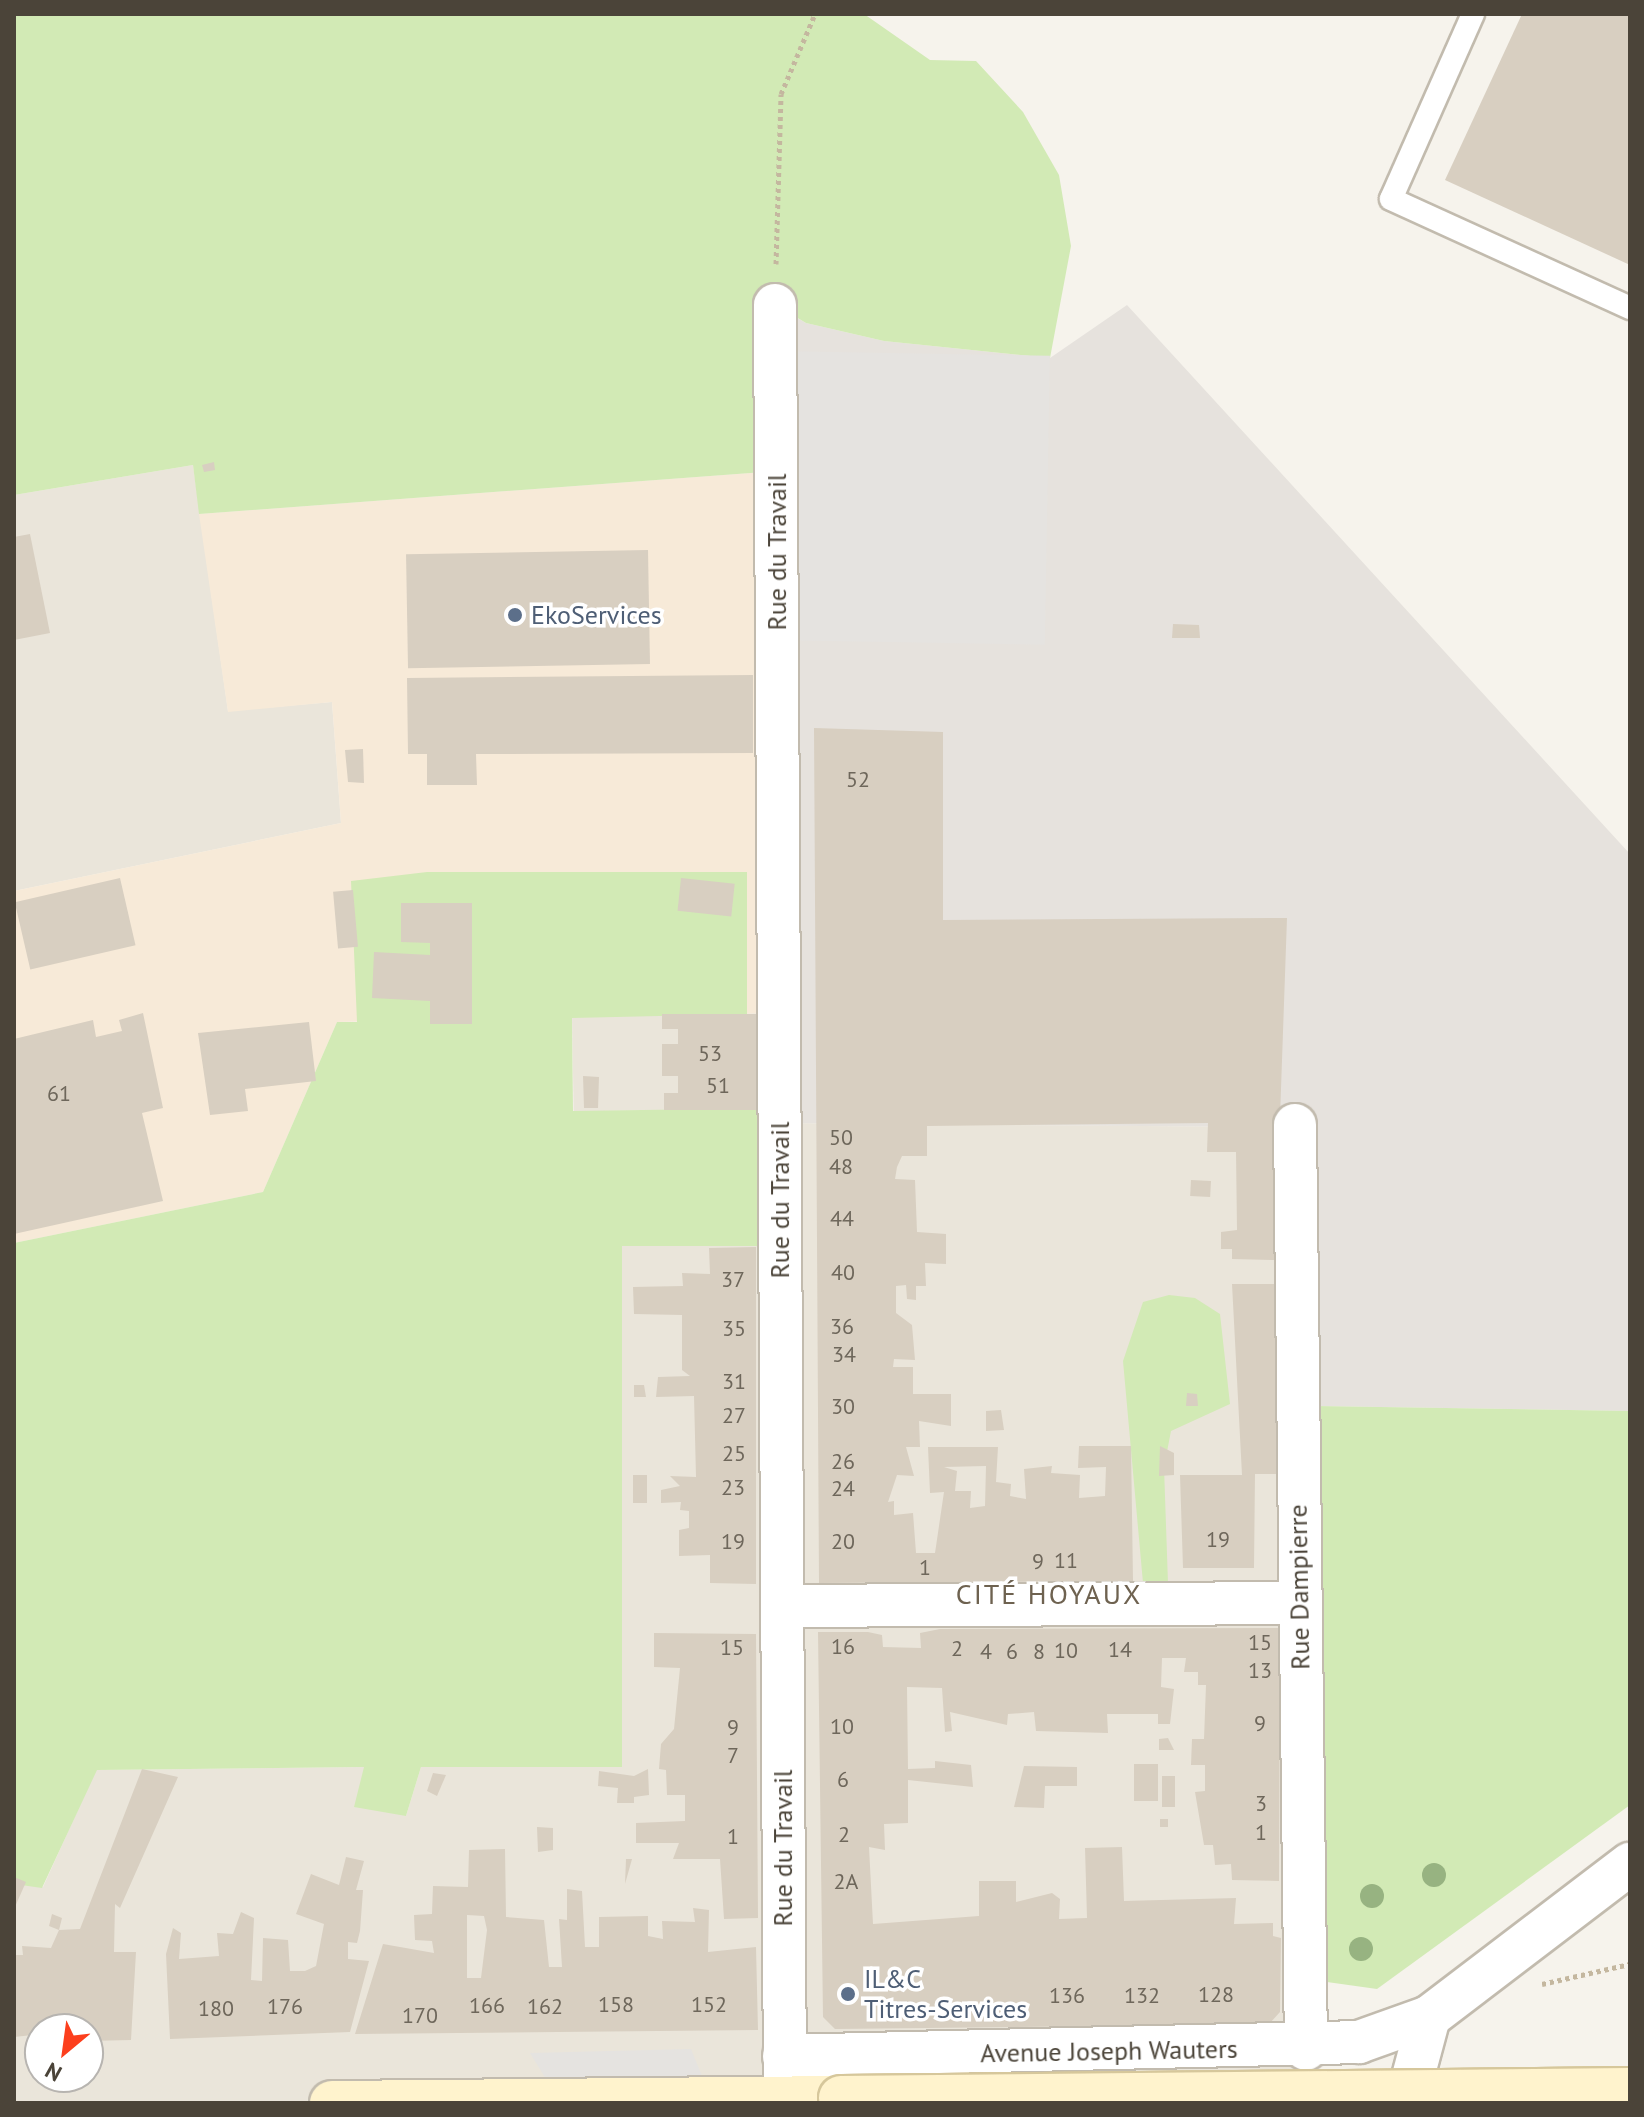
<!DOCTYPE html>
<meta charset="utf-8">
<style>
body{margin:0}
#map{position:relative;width:1644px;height:2117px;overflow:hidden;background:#f6f3ec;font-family:"PT Sans",sans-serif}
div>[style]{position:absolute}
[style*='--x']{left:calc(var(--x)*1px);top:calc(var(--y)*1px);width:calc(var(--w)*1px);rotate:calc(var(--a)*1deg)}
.residential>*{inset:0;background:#eae5da;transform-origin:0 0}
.commercial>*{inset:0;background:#f7ead8}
.industrial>*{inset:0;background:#e6e2dd}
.green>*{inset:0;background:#d2eab5}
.parking>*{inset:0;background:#e5e3e0;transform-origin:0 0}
.building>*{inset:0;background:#d8cfc1;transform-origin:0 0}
.path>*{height:5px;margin-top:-2.5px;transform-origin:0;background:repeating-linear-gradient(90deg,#c4b79f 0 4px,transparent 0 8px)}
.roads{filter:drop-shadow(2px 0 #c2bbae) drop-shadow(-2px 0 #c2bbae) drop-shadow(0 2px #c2bbae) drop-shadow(0 -2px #c2bbae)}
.lane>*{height:22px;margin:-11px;padding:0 11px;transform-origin:11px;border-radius:11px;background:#fff}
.street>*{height:42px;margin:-21px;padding:0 21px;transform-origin:21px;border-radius:21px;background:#fff}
.secondary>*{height:44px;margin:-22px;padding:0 22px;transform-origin:22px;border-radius:22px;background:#fff3cd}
.bridges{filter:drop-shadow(2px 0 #d6c79b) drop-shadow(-2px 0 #d6c79b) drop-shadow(0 2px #d6c79b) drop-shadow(0 -2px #d6c79b)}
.secondary-bridge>*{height:44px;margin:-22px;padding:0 22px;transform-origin:22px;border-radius:22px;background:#fff3cd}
.trees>*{width:24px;height:24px;margin:-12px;border-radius:50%;background:#97b381}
.dots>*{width:22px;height:22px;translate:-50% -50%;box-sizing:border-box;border:4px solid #fff;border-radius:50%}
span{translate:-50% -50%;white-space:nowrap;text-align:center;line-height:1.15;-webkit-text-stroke:7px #fff;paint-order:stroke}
.number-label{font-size:22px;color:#6e675b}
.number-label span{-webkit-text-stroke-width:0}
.street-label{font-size:26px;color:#4b4439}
.service-label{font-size:26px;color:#4e5e75}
.left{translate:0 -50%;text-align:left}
.neighbourhood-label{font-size:28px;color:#6e6250;letter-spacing:2px}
.frame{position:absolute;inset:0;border:16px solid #4b4439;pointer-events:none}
.north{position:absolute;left:24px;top:2013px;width:80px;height:80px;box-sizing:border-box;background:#fff;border:2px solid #b7b4b0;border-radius:50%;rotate:209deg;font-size:22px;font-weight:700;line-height:32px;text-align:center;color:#4b4439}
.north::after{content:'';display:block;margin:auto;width:28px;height:36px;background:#fc3f1d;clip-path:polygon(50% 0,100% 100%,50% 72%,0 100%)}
</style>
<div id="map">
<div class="residential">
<div style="clip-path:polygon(193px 465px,228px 711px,332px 702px,341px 823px,14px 891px,14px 495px)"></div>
<div style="left:779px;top:1013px;width:95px;height:207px;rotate:89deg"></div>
<div style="clip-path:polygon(evenodd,780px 1123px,1277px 1127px,1306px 2049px,1269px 2103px,14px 2103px,14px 1884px,43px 1887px,96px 1770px,365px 1767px,406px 1816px,421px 1767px,622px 1767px,622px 1246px,780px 1246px,780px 1123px,40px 2029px,88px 2029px,88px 2077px,40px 2077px,40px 2029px)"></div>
</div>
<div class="commercial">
<div style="clip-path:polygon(776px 471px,779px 1013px,337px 1022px,263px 1192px,14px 1243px,14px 891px,341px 823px,332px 702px,228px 712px,199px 514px)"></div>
</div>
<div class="industrial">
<div style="clip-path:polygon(775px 305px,806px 323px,884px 341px,1050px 358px,1127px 305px,1630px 854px,1630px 1411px,1316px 1406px,1267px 1127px,780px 1123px)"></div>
</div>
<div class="green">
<div style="clip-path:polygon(14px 14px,864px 14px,930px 60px,976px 61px,1023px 112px,1059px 175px,1071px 246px,1050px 358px,884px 341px,806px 323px,776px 305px,776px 471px,199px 514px,193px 465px,14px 495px)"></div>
<div style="clip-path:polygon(427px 872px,747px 872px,747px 1014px,572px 1018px,573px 1111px,780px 1108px,780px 1246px,622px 1246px,622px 1767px,421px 1767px,406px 1816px,354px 1807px,364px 1767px,97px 1770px,42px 1888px,14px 1884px,14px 1243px,263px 1192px,337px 1022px,357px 1022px,351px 881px)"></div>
<div style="clip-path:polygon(1169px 1295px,1195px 1298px,1220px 1314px,1230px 1404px,1171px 1431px,1164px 1467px,1168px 1583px,1143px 1583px,1123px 1361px,1143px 1302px)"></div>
<div style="clip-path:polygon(1316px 1406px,1630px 1411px,1630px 1805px,1377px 1989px,1327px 1982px)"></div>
</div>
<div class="parking">
<div style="left:776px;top:351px;width:274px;height:289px;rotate:1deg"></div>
<div style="clip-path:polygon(691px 2049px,704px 2081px,549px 2084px,530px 2053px)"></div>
</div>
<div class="building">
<div style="clip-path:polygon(1522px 14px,1630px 14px,1630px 265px,1445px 180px)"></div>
<div style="clip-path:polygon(214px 462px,215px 470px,204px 472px,202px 465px)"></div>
<div style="clip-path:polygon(30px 534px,50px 633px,14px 640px,14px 537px)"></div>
<div style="left:648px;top:550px;width:114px;height:242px;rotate:89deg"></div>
<div style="clip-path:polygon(1173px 624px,1199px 625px,1200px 638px,1172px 638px)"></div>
<div style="clip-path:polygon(753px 675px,753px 753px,476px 754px,477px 785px,427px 785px,427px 754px,408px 754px,407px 678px)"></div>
<div style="clip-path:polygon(evenodd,814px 728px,943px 732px,943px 920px,1287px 918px,1275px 1260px,1232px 1259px,1232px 1249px,1221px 1249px,1221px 1232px,1237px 1230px,1236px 1152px,1207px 1152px,1208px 1123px,927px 1126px,927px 1156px,902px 1156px,897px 1167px,895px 1179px,915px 1180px,917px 1232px,946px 1234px,946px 1264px,925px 1263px,926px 1286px,916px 1286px,916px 1300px,907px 1299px,906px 1285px,896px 1286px,896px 1313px,912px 1325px,915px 1360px,894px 1359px,893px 1367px,913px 1367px,913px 1394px,951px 1394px,951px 1426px,919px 1421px,920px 1447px,906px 1447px,914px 1476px,897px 1475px,888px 1502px,894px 1501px,894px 1515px,913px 1513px,916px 1553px,935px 1553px,944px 1492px,930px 1493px,928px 1447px,998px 1447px,996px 1482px,1011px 1484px,1010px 1496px,1026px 1499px,1024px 1469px,1052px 1466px,1051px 1473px,1080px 1475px,1079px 1498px,1105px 1496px,1106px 1467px,1078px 1468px,1079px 1446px,1131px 1446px,1133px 1581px,819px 1583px,814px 728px,986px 1466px,985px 1506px,970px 1508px,971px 1491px,955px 1491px,957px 1471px,944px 1467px,986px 1466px)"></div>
<div style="clip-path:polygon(363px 749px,364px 783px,348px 782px,345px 750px)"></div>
<div style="left:120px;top:878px;width:69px;height:108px;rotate:77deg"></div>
<div style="left:681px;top:878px;width:54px;height:33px;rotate:6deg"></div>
<div style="left:353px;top:890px;width:57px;height:20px;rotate:85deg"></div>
<div style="clip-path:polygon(401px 903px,472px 903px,472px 1024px,430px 1024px,430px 1001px,372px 998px,374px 952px,430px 955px,430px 943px,401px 942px)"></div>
<div style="clip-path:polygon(143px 1013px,163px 1108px,142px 1113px,163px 1201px,14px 1234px,14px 1039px,93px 1020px,96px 1037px,122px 1031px,119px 1020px)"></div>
<div style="clip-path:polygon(662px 1014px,758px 1014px,757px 1110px,664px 1110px,664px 1093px,678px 1093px,678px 1076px,662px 1076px,662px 1044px,678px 1044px,678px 1029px,662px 1029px)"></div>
<div style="clip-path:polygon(309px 1022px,316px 1081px,245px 1089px,248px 1111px,210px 1115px,198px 1033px)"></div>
<div style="clip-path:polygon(583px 1076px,599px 1077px,598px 1108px,584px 1108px)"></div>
<div style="left:1191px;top:1180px;width:20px;height:16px;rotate:3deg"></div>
<div style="clip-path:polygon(756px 1247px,756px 1584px,710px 1583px,710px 1555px,679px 1556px,679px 1530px,689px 1528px,689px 1511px,680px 1510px,681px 1502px,661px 1503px,661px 1490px,680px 1486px,670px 1476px,696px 1477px,694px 1396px,656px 1397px,658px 1377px,690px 1376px,682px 1370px,682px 1315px,634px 1314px,633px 1287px,683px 1286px,682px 1273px,710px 1274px,709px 1248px)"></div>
<div style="clip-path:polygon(1232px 1284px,1280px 1284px,1278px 1474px,1255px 1474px,1254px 1568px,1183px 1568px,1180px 1475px,1242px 1475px)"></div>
<div style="clip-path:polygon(634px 1385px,644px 1385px,646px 1397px,634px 1397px)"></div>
<div style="clip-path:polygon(1187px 1393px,1197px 1394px,1198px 1406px,1186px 1406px)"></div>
<div style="clip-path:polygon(1001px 1410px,1004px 1430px,986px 1431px,986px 1411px)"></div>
<div style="clip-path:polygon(1160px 1446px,1174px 1453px,1174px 1475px,1159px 1476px)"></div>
<div style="left:633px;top:1475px;width:14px;height:28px"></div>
<div style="clip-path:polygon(1280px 1628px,1279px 1881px,1232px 1880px,1231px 1864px,1215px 1865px,1213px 1845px,1204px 1845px,1195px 1792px,1205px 1791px,1205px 1765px,1191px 1765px,1192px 1739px,1204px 1739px,1206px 1685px,1198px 1685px,1198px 1672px,1184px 1672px,1186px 1658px,1162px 1658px,1161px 1687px,1174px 1689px,1170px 1724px,1158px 1724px,1158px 1714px,1107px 1714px,1108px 1733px,1036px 1731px,1034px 1712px,1008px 1714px,1007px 1725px,950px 1712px,952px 1731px,945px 1732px,942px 1688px,907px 1687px,908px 1769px,935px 1768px,935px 1761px,971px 1765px,973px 1787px,908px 1780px,908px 1823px,884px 1824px,885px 1850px,869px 1847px,873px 1924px,979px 1916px,979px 1881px,1016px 1881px,1016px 1902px,1052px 1893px,1060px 1899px,1059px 1919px,1087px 1918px,1085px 1848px,1122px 1847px,1124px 1901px,1236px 1898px,1234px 1924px,1273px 1923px,1273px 1936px,1281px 1938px,1280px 2012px,1269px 2024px,835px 2029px,823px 2017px,818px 1632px,868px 1632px,882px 1635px,883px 1647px,921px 1648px,920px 1633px,940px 1629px)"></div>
<div style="clip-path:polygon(654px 1633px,756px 1634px,758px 1918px,724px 1919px,720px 1859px,673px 1859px,679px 1843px,636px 1843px,636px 1823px,685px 1821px,685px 1795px,667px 1795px,666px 1770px,659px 1769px,661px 1744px,674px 1729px,680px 1668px,654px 1667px)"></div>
<div style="clip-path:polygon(1168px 1738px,1174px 1750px,1159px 1750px,1159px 1739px)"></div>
<div style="left:1134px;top:1764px;width:24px;height:37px"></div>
<div style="clip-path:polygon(1024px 1766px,1077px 1767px,1077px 1786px,1045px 1786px,1044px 1808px,1014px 1807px)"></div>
<div style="clip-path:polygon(142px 1769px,178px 1777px,120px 1908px,115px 1904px,114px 1952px,136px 1952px,131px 2040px,88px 2041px,88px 2029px,14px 2037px,14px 1955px,23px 1955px,22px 1946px,51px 1948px,59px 1930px,49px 1926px,52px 1914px,62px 1918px,59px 1930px,80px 1929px)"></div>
<div style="clip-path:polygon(648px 1769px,649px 1795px,634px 1797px,634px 1803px,617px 1803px,618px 1788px,598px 1786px,599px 1771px,634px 1776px)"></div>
<div style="clip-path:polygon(433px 1773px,446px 1775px,437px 1796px,427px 1791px)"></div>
<div style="left:1162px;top:1776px;width:13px;height:31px"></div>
<div style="left:1160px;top:1819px;width:8px;height:8px"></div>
<div style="clip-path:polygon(537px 1827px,553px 1828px,553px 1850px,538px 1852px)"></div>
<div style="clip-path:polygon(evenodd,505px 1849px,506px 1917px,544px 1920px,549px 1967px,562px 1967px,559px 1919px,567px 1920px,567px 1889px,582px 1891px,585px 1947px,599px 1947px,599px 1917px,648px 1916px,648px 1936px,663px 1939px,662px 1921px,695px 1922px,693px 1908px,709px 1910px,708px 1952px,756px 1947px,758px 2030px,355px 2034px,383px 1944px,434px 1953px,432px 1941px,415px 1940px,414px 1915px,432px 1914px,433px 1886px,468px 1887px,469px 1850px,505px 1849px,467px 1915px,484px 1916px,487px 1930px,481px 1978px,467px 1978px,467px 1915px)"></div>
<div style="clip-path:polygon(346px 1857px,364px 1861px,356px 1890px,363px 1890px,360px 1931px,357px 1943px,348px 1942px,348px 1959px,369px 1961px,350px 2032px,170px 2039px,166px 1954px,173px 1928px,181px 1933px,179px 1959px,219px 1956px,217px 1933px,233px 1934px,241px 1912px,254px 1918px,251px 1980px,262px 1981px,263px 1938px,288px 1940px,290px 1971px,305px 1971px,316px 1966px,324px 1924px,296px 1914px,311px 1874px,339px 1885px)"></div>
<div style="clip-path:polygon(626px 1859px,632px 1859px,625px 1884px)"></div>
<div style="clip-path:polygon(14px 1877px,26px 1882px,14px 1909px)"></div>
</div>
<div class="path">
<div style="--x:776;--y:264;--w:170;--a:-88.3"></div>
<div style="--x:781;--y:94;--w:87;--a:-67"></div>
<div style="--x:1542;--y:1984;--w:90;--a:-12.8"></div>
</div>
<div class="roads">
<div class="lane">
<div style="--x:1473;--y:14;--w:202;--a:113.9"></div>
<div style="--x:1391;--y:199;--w:263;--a:24.5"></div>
</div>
<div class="street">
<div style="--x:775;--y:305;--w:1791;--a:89.68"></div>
<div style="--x:1295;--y:1125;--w:924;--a:89.32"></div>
<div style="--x:782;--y:1606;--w:517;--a:-0.33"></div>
<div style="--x:784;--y:2056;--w:575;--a:-1.39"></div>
<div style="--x:1359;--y:2042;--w:74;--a:-19.7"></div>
<div style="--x:1429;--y:2017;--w:253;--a:-37.3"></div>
<div style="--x:1406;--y:2103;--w:89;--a:-75"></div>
</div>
<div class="secondary">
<div style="--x:332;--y:2103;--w:509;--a:-0.56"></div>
</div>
</div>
<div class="bridges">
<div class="secondary-bridge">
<div style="--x:841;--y:2098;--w:789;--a:-0.58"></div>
</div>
</div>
<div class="trees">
<div style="left:1434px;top:1875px"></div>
<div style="left:1372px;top:1896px"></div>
<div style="left:1361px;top:1949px"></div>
</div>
<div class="dots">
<div style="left:515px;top:615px;background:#5c6f8a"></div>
<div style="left:848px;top:1994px;background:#5c6f8a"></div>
</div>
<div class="number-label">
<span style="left:858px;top:780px">52</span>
<span style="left:710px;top:1054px">53</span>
<span style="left:718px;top:1086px">51</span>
<span style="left:59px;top:1094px">61</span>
<span style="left:841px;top:1138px">50</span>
<span style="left:841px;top:1167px">48</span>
<span style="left:842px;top:1219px">44</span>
<span style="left:843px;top:1273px">40</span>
<span style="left:733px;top:1280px">37</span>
<span style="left:842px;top:1327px">36</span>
<span style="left:734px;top:1329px">35</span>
<span style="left:844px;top:1355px">34</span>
<span style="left:734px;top:1382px">31</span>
<span style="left:843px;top:1407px">30</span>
<span style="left:734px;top:1416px">27</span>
<span style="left:734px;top:1454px">25</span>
<span style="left:843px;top:1462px">26</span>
<span style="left:733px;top:1488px">23</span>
<span style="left:843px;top:1489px">24</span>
<span style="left:1218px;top:1540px">19</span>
<span style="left:733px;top:1542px">19</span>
<span style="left:843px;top:1542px">20</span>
<span style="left:1066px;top:1561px">11</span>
<span style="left:1038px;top:1562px">9</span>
<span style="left:925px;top:1568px">1</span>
<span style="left:1260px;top:1643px">15</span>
<span style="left:843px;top:1647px">16</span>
<span style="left:732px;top:1648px">15</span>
<span style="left:957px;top:1649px">2</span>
<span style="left:1120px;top:1650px">14</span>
<span style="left:1066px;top:1651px">10</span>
<span style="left:986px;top:1652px">4</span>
<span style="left:1012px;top:1652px">6</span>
<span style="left:1039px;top:1652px">8</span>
<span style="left:1260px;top:1671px">13</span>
<span style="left:1260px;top:1724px">9</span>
<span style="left:842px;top:1727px">10</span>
<span style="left:733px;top:1728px">9</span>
<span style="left:733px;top:1756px">7</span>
<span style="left:843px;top:1780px">6</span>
<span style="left:1261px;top:1804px">3</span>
<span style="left:1261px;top:1833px">1</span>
<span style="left:844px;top:1835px">2</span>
<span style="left:733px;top:1837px">1</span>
<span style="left:846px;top:1882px">2A</span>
<span style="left:1216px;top:1995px">128</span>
<span style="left:1067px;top:1996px">136</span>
<span style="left:1142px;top:1996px">132</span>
<span style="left:616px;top:2005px">158</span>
<span style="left:709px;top:2005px">152</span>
<span style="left:487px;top:2006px">166</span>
<span style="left:285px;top:2007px">176</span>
<span style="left:545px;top:2007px">162</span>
<span style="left:216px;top:2009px">180</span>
<span style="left:420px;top:2016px">170</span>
</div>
<div class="street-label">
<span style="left:777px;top:552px;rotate:-90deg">Rue du Travail</span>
<span style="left:780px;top:1200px;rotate:-90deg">Rue du Travail</span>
<span style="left:1299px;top:1587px;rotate:-91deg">Rue Dampierre</span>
<span style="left:783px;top:1848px;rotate:-90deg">Rue du Travail</span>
<span style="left:1109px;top:2051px;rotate:-1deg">Avenue Joseph Wauters</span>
</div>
<div class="service-label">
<span class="left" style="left:531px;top:615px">EkoServices</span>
<span class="left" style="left:864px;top:1994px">IL&amp;C<br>Titres-Services</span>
</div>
<div class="neighbourhood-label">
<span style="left:1049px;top:1594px">CITÉ HOYAUX</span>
</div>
<div class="frame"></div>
<div class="north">N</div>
</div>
